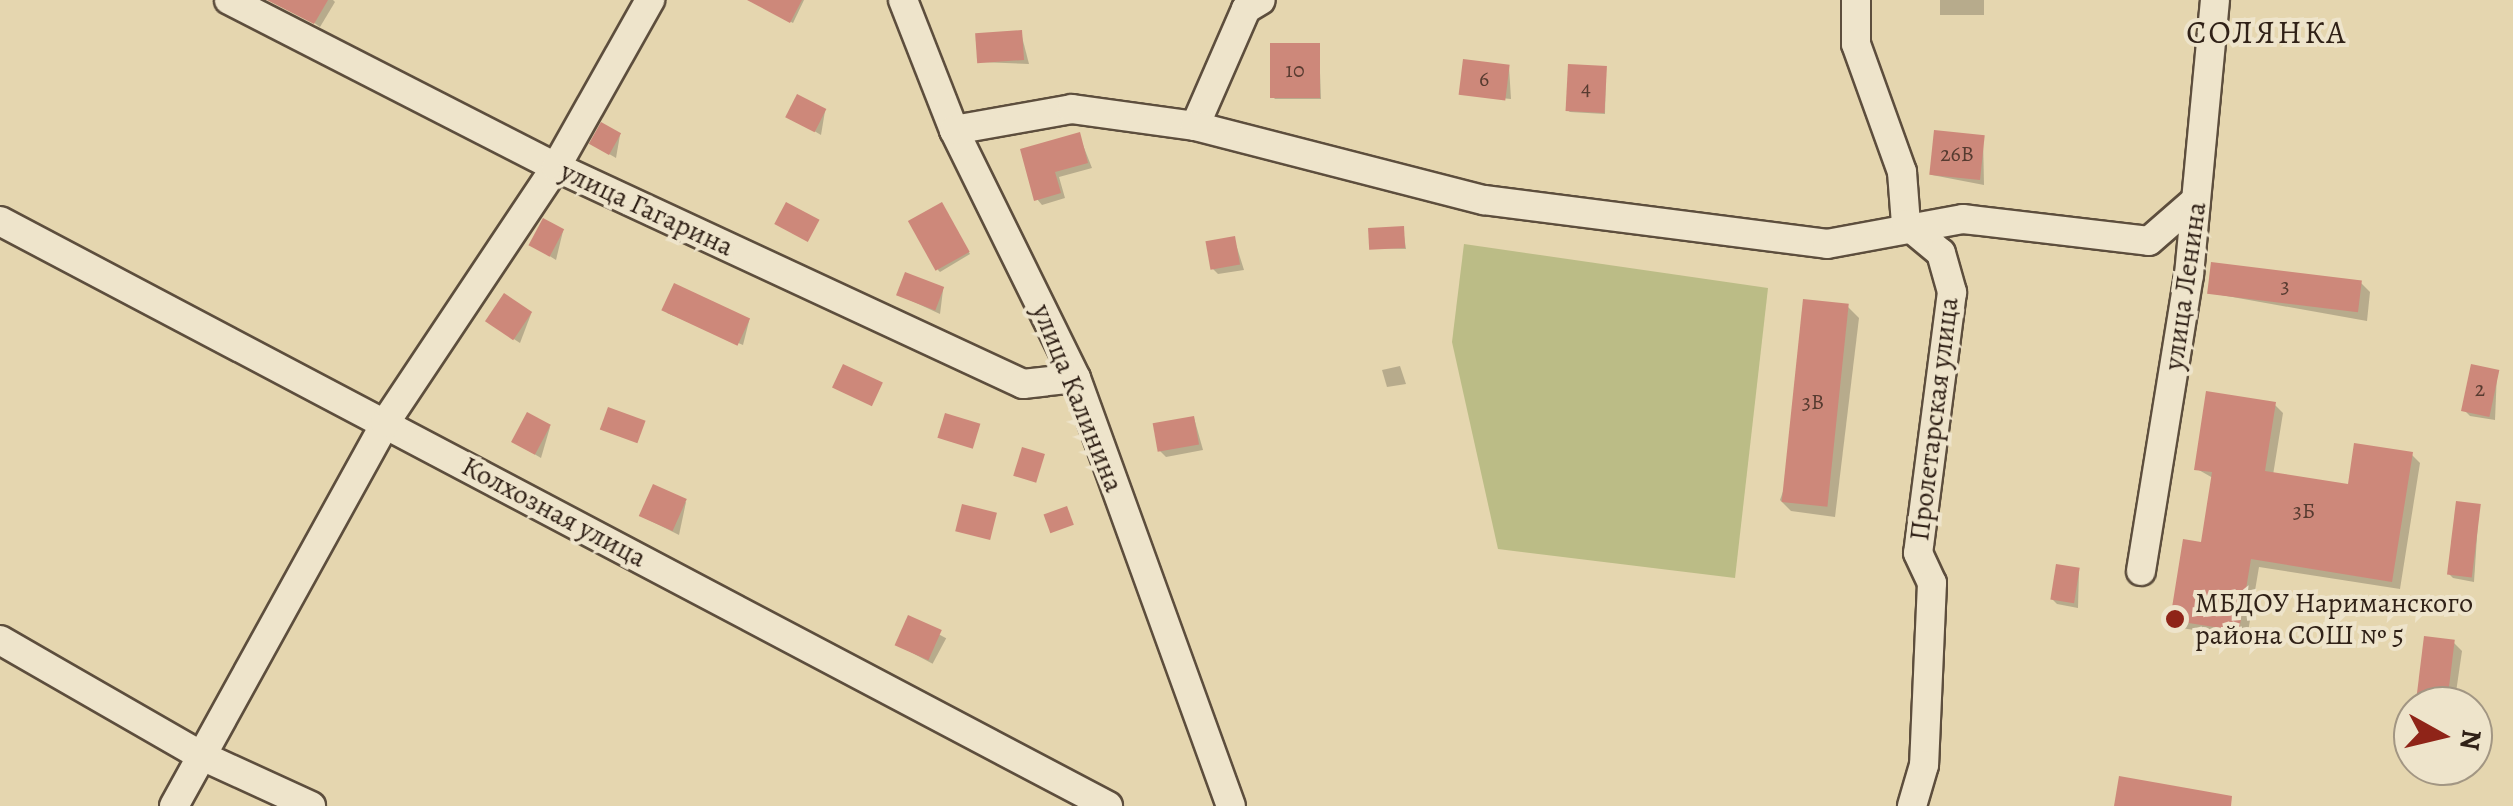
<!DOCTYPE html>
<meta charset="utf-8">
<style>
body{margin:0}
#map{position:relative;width:2513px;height:806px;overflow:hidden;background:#e5d6af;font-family:Alegreya,serif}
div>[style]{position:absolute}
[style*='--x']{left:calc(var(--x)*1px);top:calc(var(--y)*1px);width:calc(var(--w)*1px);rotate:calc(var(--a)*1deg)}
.green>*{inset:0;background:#bbbc86}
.shadow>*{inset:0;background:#0003;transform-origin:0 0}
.building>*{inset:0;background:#cd887a;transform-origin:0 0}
.roads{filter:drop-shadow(2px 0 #5d4e3d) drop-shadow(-2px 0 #5d4e3d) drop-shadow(0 2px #5d4e3d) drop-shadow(0 -2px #5d4e3d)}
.minor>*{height:28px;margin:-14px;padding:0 14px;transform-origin:14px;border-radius:14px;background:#eee4cb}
.dots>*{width:28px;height:28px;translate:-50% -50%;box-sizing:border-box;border:5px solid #eee4cb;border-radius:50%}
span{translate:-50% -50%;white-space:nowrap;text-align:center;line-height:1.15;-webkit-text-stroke:8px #eee4cb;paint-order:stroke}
.number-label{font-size:22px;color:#573b30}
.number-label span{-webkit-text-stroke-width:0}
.street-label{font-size:28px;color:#302117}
.poi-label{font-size:28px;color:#302117}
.left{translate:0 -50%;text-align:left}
.quarter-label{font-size:32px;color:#302117;letter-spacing:2.5px}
.north{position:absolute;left:2393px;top:686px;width:100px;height:100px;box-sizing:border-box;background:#eee4cb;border:2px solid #a29683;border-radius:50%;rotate:98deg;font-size:28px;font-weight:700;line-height:40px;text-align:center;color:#302117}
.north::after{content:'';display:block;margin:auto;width:35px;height:45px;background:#8f2418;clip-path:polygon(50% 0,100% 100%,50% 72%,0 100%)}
</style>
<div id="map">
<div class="green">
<div style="clip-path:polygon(1464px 244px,1768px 288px,1735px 578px,1498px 549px,1452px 342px)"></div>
</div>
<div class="shadow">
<div style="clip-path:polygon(281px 0,333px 0,335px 2px,320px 27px)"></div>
<div style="clip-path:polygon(750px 0,804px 0,793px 23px)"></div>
<div style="left:1940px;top:0;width:44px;height:15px"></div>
<div style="clip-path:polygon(1021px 33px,1029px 64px,980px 62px)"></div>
<div style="clip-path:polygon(1319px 46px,1321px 99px,1275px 99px,1273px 97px)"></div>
<div style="clip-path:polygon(1509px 67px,1511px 99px,1461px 94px)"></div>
<div style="clip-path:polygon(1606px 68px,1605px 114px,1570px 112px,1567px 110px)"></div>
<div style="clip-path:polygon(825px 111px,821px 135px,789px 116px)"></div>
<div style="clip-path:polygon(620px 135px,616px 158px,592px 144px)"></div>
<div style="clip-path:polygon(1079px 135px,1092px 168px,1059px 177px,1065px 198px,1042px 205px,1037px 199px)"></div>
<div style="clip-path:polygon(1983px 138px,1984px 185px,1932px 175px)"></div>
<div style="clip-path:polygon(943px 207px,970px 254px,940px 272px,938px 270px)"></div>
<div style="clip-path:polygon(1403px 229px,1406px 249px,1371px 248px)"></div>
<div style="clip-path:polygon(563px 231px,556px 260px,530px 244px)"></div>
<div style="clip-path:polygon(1234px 238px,1244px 270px,1218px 274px,1213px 269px)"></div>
<div style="clip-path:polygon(2361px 283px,2370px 292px,2367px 321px,2210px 293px)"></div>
<div style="clip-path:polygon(675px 286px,749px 321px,743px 345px,667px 313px)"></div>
<div style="clip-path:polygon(943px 290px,940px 314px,899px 295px)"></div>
<div style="clip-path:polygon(1848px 307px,1859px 318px,1835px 517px,1791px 511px,1780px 500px)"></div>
<div style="clip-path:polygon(531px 314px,520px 343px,494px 326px)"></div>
<div style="clip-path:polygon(1400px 366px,1406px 384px,1387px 387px,1382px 370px)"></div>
<div style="clip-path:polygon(2497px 372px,2495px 420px,2470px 416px,2464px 410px)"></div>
<div style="clip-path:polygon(2274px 404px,2283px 413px,2273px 475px,2350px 487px,2412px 455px,2420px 463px,2400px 589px,2259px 567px,2247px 638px,2181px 628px,2172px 619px,2203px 544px,2213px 478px,2197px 469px)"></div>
<div style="clip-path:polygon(1194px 418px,1203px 450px,1166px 457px,1160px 451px)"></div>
<div style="clip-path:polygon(550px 427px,541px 458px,514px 442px)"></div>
<div style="clip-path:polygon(686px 502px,679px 535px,641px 516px)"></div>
<div style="clip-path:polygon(2479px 507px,2474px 582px,2453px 578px,2448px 573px)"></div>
<div style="clip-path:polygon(2079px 570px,2078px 608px,2057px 604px,2051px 598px)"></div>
<div style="left:910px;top:619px;width:41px;height:29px;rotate:28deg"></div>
<div style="clip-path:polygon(2454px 643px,2462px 651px,2454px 706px,2416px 706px)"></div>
</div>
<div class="building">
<div style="clip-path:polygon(267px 0,328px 0,314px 24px)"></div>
<div style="clip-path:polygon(747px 0,802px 0,790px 23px)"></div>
<div style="left:1022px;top:30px;width:30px;height:47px;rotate:86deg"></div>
<div style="left:1270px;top:43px;width:50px;height:55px"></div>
<div style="left:1463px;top:59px;width:47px;height:36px;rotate:7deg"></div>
<div style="left:1568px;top:64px;width:39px;height:47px;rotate:3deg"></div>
<div style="left:797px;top:94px;width:33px;height:26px;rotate:27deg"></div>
<div style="left:601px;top:122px;width:23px;height:25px;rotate:29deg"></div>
<div style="left:1934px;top:130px;width:51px;height:45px;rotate:6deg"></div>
<div style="clip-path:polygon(1080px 132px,1088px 163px,1055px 172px,1061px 193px,1034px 201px,1020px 149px)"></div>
<div style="left:786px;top:202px;width:38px;height:25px;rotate:28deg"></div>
<div style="left:942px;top:202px;width:57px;height:39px;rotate:61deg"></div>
<div style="left:543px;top:218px;width:24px;height:31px;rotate:28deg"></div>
<div style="left:1404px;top:226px;width:22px;height:36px;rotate:87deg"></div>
<div style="left:1235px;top:236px;width:29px;height:30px;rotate:80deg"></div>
<div style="left:2211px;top:262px;width:152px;height:32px;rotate:7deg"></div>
<div style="left:905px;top:272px;width:42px;height:25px;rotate:21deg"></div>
<div style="left:674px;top:283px;width:84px;height:30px;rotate:25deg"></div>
<div style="left:504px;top:293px;width:34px;height:34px;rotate:34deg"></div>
<div style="left:1803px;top:299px;width:46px;height:204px;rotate:6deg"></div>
<div style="left:843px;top:364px;width:44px;height:26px;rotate:25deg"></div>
<div style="left:2471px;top:364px;width:29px;height:48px;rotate:12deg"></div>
<div style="clip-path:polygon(2206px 391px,2276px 402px,2265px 471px,2348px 484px,2354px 443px,2413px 452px,2392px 582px,2251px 559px,2239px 631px,2170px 620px,2183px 539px,2201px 542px,2212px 472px,2194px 470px)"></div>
<div style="left:608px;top:407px;width:40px;height:24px;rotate:20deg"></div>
<div style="left:527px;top:412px;width:27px;height:34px;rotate:28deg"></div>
<div style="left:945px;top:413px;width:37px;height:26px;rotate:17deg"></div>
<div style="left:1194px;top:416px;width:29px;height:42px;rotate:80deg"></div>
<div style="left:1022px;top:447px;width:24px;height:30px;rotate:17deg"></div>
<div style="left:653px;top:484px;width:37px;height:35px;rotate:24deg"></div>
<div style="left:2456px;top:501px;width:25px;height:74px;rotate:7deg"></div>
<div style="left:962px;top:504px;width:36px;height:28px;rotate:14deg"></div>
<div style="left:1067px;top:506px;width:20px;height:25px;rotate:70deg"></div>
<div style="left:2056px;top:564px;width:24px;height:36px;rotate:9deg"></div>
<div style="left:908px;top:615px;width:37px;height:33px;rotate:24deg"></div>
<div style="left:2424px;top:636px;width:31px;height:71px;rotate:7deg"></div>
<div style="clip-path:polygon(2119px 776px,2232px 796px,2231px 806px,2114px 806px)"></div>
</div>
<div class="roads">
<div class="minor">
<div style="--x:229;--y:0;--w:367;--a:27.1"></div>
<div style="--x:556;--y:167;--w:515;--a:24.92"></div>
<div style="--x:1023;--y:384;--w:53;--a:-6.5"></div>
<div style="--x:903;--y:0;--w:140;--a:68.6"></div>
<div style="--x:954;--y:130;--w:276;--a:63.8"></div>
<div style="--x:1076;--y:378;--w:455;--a:70.1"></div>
<div style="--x:1856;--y:0;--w:44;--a:90"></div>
<div style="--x:1856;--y:44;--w:136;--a:70.2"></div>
<div style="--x:1902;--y:172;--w:52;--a:85.6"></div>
<div style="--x:1195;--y:126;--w:128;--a:-66.4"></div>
<div style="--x:1246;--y:9;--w:17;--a:-31"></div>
<div style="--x:954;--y:130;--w:120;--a:-10.1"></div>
<div style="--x:1072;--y:109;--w:124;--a:7.9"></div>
<div style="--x:1195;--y:126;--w:298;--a:14.4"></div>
<div style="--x:1484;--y:200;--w:346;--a:7.3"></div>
<div style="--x:1827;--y:244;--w:138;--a:-10.4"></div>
<div style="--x:1963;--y:219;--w:187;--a:6.7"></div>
<div style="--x:2149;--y:241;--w:62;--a:-41.1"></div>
<div style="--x:0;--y:221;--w:1253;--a:27.83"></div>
<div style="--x:1906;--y:224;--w:45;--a:39.6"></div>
<div style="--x:1941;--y:253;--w:41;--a:74.2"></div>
<div style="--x:1952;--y:292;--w:263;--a:97.4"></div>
<div style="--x:1918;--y:553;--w:33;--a:65"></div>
<div style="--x:1932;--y:583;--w:182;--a:92.5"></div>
<div style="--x:1924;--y:765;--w:43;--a:106.3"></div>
<div style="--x:2141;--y:571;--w:300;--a:-80.8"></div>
<div style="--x:2189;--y:275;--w:276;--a:-84.6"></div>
<div style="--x:0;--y:640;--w:233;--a:29.9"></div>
<div style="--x:202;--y:756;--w:120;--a:24.6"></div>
<div style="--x:174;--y:806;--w:437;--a:-61.1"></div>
<div style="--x:385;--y:423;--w:308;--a:-56.3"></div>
<div style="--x:556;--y:167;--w:192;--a:-60.6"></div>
</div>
</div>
<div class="dots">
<div style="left:2175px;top:619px;background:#8f2418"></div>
</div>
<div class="number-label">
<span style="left:1295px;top:71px">10</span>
<span style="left:1484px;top:80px">6</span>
<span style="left:1586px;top:89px">4</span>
<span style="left:1957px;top:155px">26В</span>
<span style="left:2285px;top:287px">3</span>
<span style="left:2480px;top:390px">2</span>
<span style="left:1813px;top:403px">3В</span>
<span style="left:2304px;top:512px">3Б</span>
</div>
<div class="street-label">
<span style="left:647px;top:209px;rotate:25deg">улица Гагарина</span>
<span style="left:2185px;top:286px;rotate:-82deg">улица Ленина</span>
<span style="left:1078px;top:398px;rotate:68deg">улица Калинина</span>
<span style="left:1934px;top:419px;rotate:-83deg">Пролетарская улица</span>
<span style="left:554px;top:512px;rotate:28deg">Колхозная улица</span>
</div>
<div class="poi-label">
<span class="left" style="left:2195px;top:619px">МБДОУ Нариманского<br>района СОШ № 5</span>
</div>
<div class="quarter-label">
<span style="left:2267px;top:32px">СОЛЯНКА</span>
</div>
<div class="north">N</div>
</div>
